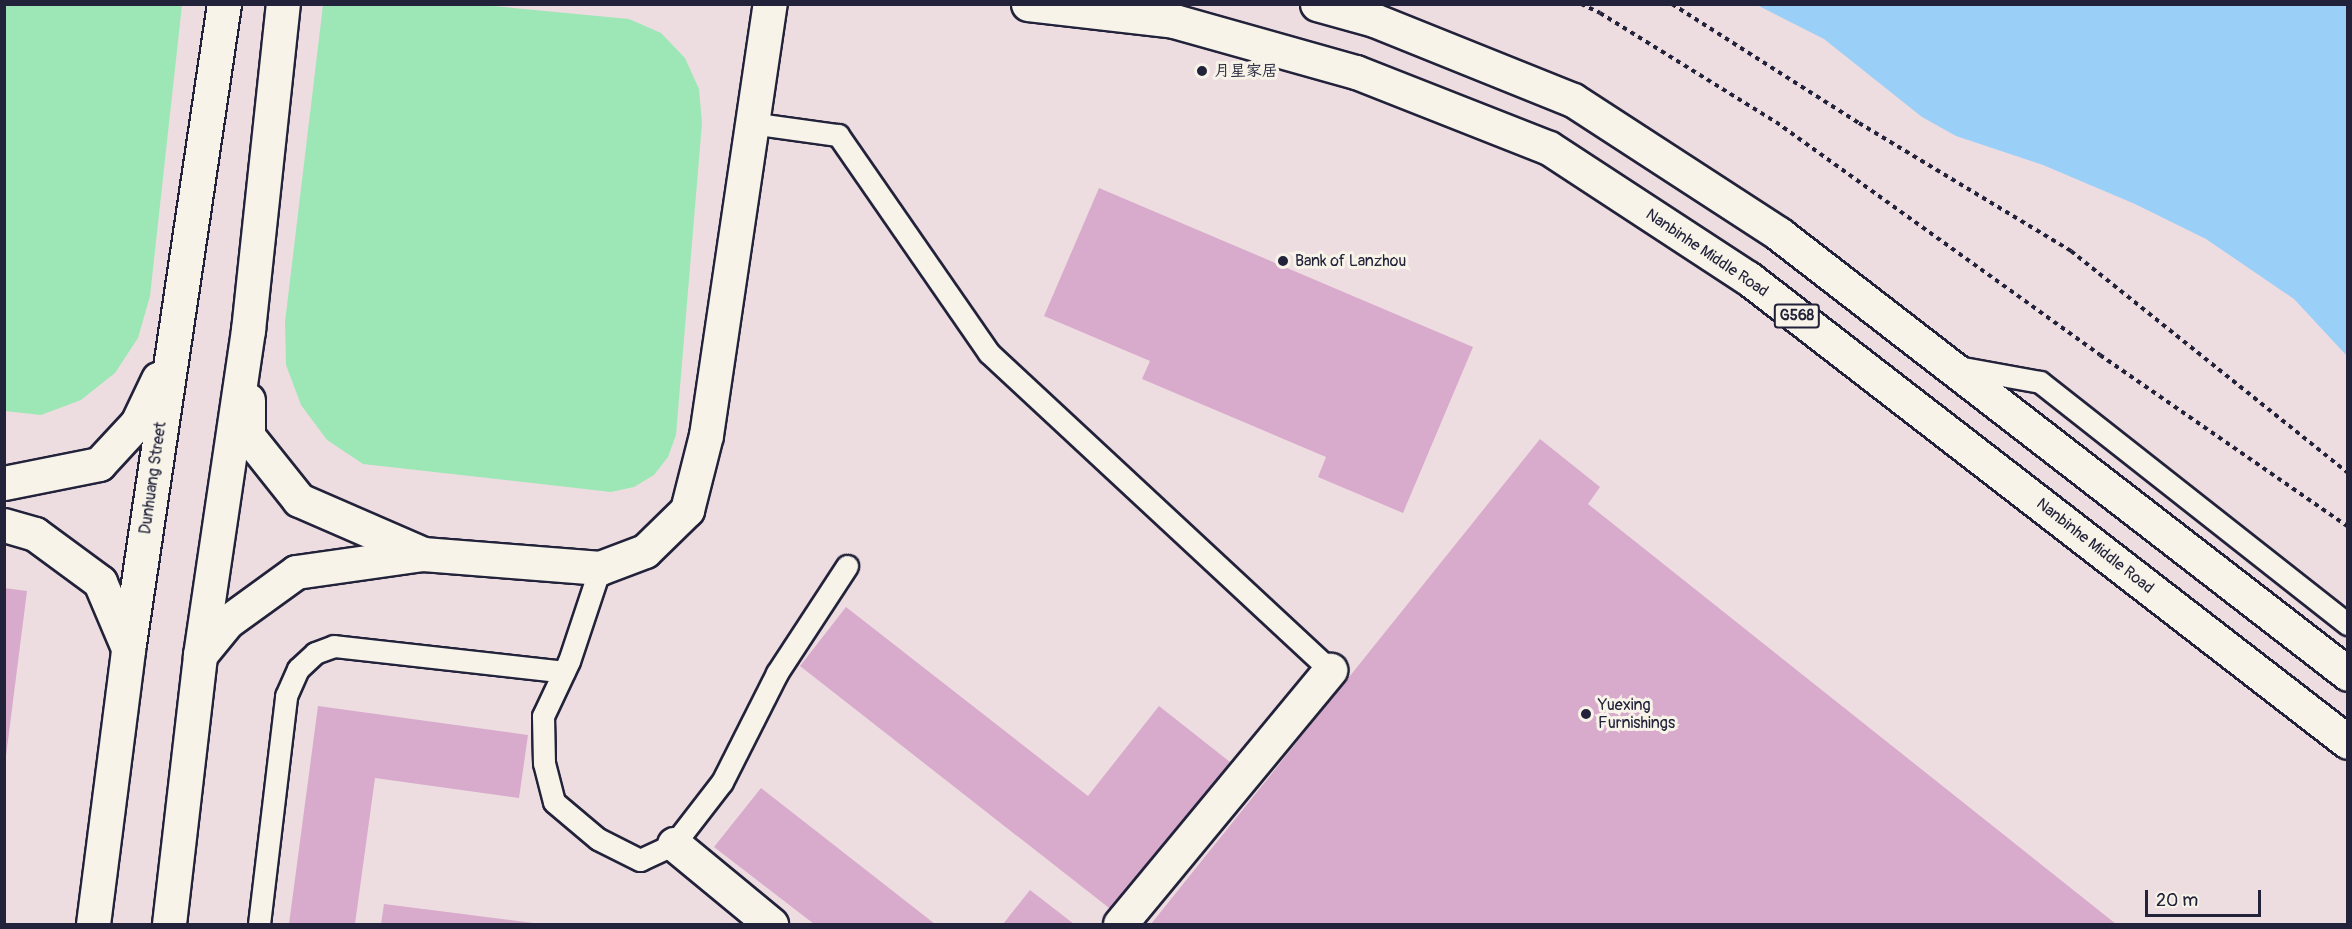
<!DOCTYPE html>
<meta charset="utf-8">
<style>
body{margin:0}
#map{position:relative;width:2352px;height:929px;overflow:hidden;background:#eedde0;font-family:Pangolin,"LXGW WenKai TC",sans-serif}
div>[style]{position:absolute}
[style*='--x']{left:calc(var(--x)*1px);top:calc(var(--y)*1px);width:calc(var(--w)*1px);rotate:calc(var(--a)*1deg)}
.green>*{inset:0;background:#9de7b6}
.water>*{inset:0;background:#9acff8}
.building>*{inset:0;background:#d8aacc}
.path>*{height:4px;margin-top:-2px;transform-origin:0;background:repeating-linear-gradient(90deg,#22223b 0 4.5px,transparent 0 9px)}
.roads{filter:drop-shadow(2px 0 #22223b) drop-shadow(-2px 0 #22223b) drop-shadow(0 2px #22223b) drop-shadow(0 -2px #22223b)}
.lane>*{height:21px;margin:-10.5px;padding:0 10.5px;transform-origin:10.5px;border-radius:10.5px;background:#f7f3e8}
.street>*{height:33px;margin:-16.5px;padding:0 16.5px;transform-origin:16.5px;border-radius:16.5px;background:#f7f3e8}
.secondary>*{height:33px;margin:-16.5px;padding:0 16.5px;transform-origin:16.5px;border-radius:16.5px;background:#f7f3e8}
.highway>*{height:33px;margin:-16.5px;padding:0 16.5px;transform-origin:16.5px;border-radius:16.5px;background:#f7f3e8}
.dots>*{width:16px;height:16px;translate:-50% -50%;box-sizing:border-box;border:3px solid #f7f3e8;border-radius:50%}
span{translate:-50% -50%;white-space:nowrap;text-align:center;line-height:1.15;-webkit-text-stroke:6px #f7f3e8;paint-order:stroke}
.shield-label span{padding:2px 4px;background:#f7f3e8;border:2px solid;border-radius:4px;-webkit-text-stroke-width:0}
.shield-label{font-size:15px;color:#22223b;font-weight:700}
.poi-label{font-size:16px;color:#22223b}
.left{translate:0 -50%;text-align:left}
.street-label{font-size:16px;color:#22223b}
.frame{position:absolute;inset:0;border:6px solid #22223b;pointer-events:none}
.scale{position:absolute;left:2145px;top:890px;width:116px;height:27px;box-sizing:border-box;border:3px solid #22223b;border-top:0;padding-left:8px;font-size:18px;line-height:21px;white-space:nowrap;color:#22223b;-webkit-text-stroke:4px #f7f3e8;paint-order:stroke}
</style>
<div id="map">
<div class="green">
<div style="clip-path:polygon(5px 4px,182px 5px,150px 296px,138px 338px,115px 373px,81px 400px,41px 415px,5px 411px)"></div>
<div style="clip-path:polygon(483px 5px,629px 19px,661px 33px,685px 58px,699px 89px,702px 123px,676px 435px,668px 457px,654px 475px,634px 487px,611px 492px,363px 464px,327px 440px,301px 405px,286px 365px,285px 322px,323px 5px)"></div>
</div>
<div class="water">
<div style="clip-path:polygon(1757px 5px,2347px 5px,2347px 356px,2294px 299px,2206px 239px,2135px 204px,2043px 165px,1956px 136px,1922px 117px,1824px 39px)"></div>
</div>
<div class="building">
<div style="clip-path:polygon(1099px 188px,1473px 347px,1403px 513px,1318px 477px,1326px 457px,1142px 379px,1150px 361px,1044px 316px)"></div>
<div style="clip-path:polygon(1540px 439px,1600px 487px,1588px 504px,2116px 924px,1151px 924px)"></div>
<div style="clip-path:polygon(4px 588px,27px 591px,6px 756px,4px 756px)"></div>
<div style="clip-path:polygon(846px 607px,1088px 796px,1159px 706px,1230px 762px,1113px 911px,800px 666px)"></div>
<div style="clip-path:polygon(318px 706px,528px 735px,519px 798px,375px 778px,355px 924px,289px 924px)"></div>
<div style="clip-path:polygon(761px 788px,935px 924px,814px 924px,714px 847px)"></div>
<div style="clip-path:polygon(1030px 890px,1074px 924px,1003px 924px)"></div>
<div style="clip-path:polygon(384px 904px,533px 923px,533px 924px,381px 924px)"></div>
</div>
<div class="path">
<div style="--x:1581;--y:4;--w:21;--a:25"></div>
<div style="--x:1600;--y:13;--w:207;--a:31.8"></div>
<div style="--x:1776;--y:122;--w:399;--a:35.7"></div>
<div style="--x:2100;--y:355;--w:302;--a:34.7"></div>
<div style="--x:1672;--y:4;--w:222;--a:32.5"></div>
<div style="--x:1859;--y:123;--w:248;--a:31.1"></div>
<div style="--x:2071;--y:251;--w:355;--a:38.7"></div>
</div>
<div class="roads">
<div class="lane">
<div style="--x:751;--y:123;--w:88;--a:7.9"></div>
<div style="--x:838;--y:135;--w:265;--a:55.3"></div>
<div style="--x:989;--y:353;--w:466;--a:42.9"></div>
<div style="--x:1957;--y:367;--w:84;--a:10.2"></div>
<div style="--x:2040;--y:382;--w:392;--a:38.2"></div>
<div style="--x:600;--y:568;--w:98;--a:108.4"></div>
<div style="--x:569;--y:661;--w:61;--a:115.3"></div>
<div style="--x:543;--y:716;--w:47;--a:88.8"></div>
<div style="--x:544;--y:763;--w:40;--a:75.6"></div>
<div style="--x:554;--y:802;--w:57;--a:40.1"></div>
<div style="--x:598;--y:839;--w:47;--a:26.6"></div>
<div style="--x:640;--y:860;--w:38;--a:-25"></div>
<div style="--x:674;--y:844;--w:78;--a:-52.3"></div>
<div style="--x:722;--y:782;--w:122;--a:-63.2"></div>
<div style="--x:777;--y:673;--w:128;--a:-56.8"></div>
<div style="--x:259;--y:924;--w:230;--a:-83.2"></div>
<div style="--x:286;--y:696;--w:30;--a:-66"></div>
<div style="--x:298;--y:669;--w:23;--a:-43"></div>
<div style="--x:315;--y:653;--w:20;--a:-20"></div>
<div style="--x:334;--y:646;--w:231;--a:6.4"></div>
</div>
<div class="street">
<div style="--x:674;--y:844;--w:126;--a:39.5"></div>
<div style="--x:1120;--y:924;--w:330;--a:-50.4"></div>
</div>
<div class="secondary">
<div style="--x:248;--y:400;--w:36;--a:90"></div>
<div style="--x:248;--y:436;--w:82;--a:51.4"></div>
<div style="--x:299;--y:500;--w:135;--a:23.5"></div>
<div style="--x:4;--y:483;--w:97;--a:-11.3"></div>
<div style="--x:99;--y:464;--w:56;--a:-47.2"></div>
<div style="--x:137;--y:423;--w:49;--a:-64.5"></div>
<div style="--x:4;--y:525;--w:32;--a:16"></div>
<div style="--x:35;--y:534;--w:81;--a:36.4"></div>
<div style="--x:100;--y:582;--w:72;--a:67"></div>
<div style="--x:200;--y:655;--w:43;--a:-50.7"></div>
<div style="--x:227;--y:622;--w:85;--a:-35.9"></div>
<div style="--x:296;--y:572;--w:128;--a:-8.1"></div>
<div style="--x:423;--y:554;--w:178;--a:4.5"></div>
<div style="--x:600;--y:568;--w:48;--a:-20.7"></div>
<div style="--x:645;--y:551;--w:59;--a:-44.3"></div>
<div style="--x:687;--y:510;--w:77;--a:-75.8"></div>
<div style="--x:706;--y:435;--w:436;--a:-81.6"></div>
<div style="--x:93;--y:924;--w:276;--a:-82.7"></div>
<div style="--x:128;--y:650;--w:653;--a:-81.55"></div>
<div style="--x:169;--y:924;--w:271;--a:-83.4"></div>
<div style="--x:200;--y:655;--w:329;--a:-81.6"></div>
<div style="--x:248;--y:330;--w:328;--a:-83.9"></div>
</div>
<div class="highway">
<div style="--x:1028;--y:4;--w:147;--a:6.6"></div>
<div style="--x:1174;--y:21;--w:189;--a:15.7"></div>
<div style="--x:1356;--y:72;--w:207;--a:21.5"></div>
<div style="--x:1549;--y:148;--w:238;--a:33.2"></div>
<div style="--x:1748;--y:278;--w:758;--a:37.72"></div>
<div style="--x:1317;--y:4;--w:59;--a:15.7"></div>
<div style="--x:1374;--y:20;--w:214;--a:21.9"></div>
<div style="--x:1573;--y:100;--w:246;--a:33"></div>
<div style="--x:1779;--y:234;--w:719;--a:37.71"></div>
</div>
</div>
<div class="dots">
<div style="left:1202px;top:71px;background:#22223b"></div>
<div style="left:1283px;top:261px;background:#22223b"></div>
<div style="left:1586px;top:714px;background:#22223b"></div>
</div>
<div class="shield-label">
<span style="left:1797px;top:316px">G568</span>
</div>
<div class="poi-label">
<span class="left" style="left:1214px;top:71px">月星家居</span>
<span class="left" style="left:1295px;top:261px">Bank of Lanzhou</span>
<span class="left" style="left:1598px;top:714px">Yuexing<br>Furnishings</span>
</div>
<div class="street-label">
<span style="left:1707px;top:253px;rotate:34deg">Nanbinhe Middle Road</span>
<span style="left:153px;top:478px;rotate:-82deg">Dunhuang Street</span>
<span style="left:2095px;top:546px;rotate:38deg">Nanbinhe Middle Road</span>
</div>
<div class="frame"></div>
<div class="scale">20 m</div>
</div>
